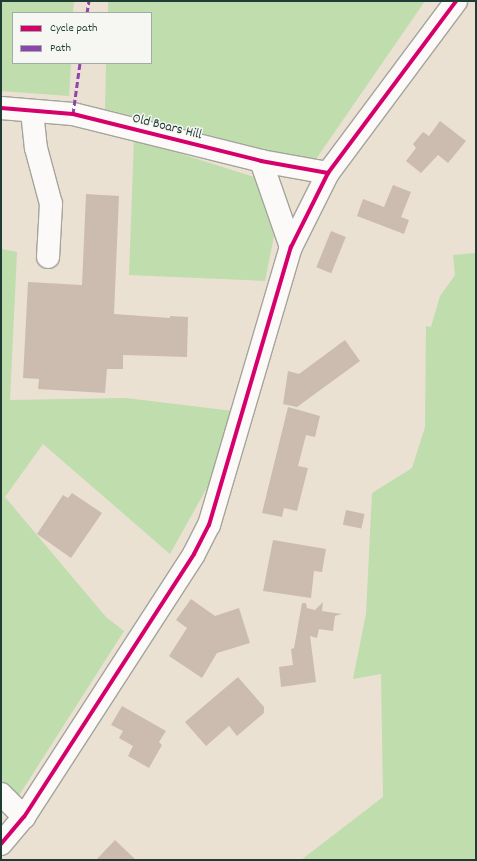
<!DOCTYPE html>
<style>
body{margin:0}
#map{position:relative;width:477px;height:861px;overflow:hidden;background:#eae1d3;font-family:Dekko,sans-serif}
div>[style]{position:absolute}
[style*='--x']{left:calc(var(--x)*1px);top:calc(var(--y)*1px);width:calc(var(--w)*1px);rotate:calc(var(--a)*1deg)}
.green>*{inset:0;background:#bfddad}
.building>*{inset:0;background:#cbbcaf;transform-origin:0 0}
.roads{filter:drop-shadow(1px 0 #a5a49b) drop-shadow(-1px 0 #a5a49b) drop-shadow(0 1px #a5a49b) drop-shadow(0 -1px #a5a49b)}
.minor>*{height:22px;margin:-11px;padding:0 11px;transform-origin:11px;border-radius:11px;background:#fcfaf8}
.quiet>*{height:3px;margin-top:-1.5px;transform-origin:0;background:repeating-linear-gradient(90deg,#8e44ad 0 6px,transparent 0 9px)}
.cycleway>*{height:4px;margin:-2px;padding:0 2px;transform-origin:2px;border-radius:2px;background:#d6006c}
span{translate:-50% -50%;white-space:nowrap;text-align:center;line-height:1.15;-webkit-text-stroke:3px #f6f6f2;paint-order:stroke}
.street-label{font-size:14px;color:#1f3d34}
.frame{position:absolute;inset:0;border:2px solid #1f3d34;pointer-events:none}
.legend{position:absolute;left:12px;top:12px;width:140px;height:52px;box-sizing:border-box;background:#f6f6f2;border:1px solid #a0aca6;margin:0;padding:5px 7px;list-style:none;font-size:12px;color:#1f3d34}
.legend li{display:flex;align-items:center;gap:8px;height:20px}
.legend b{width:20px;border:1px solid #a0aca6}
</style>
<div id="map">
<div class="green">
<div style="clip-path:polygon(1px 1px,74px 1px,73px 13px,13px 13px,13px 63px,71px 63px,69px 96px,1px 91px)"></div>
<div style="clip-path:polygon(108px 1px,425px 1px,314px 162px,105px 109px,106px 63px,151px 63px,151px 13px,108px 13px)"></div>
<div style="clip-path:polygon(134px 139px,254px 177px,274px 236px,265px 281px,129px 275px)"></div>
<div style="clip-path:polygon(1px 249px,17px 252px,10px 400px,126px 398px,233px 411px,214px 475px,170px 554px,43px 444px,5px 497px,106px 617px,124px 631px,18px 797px,1px 781px)"></div>
<div style="clip-path:polygon(476px 253px,476px 860px,301px 860px,383px 797px,381px 674px,353px 679px,366px 614px,372px 493px,412px 468px,425px 427px,426px 326px,431px 327px,440px 296px,455px 275px,453px 255px)"></div>
</div>
<div class="building">
<div style="clip-path:polygon(440px 121px,466px 141px,448px 163px,438px 155px,421px 173px,406px 161px,416px 148px,413px 144px,423px 132px,429px 136px)"></div>
<div style="clip-path:polygon(393px 185px,411px 192px,401px 217px,409px 220px,404px 234px,357px 216px,363px 199px,384px 207px)"></div>
<div style="clip-path:polygon(86px 194px,119px 196px,114px 314px,170px 318px,170px 316px,188px 317px,187px 357px,123px 355px,123px 369px,107px 369px,105px 393px,38px 389px,39px 379px,23px 378px,28px 282px,82px 285px)"></div>
<div style="left:331px;top:231px;width:16px;height:39px;rotate:22deg"></div>
<div style="clip-path:polygon(345px 340px,360px 361px,297px 407px,283px 404px,288px 371px,299px 374px)"></div>
<div style="clip-path:polygon(288px 407px,320px 416px,315px 437px,306px 435px,298px 466px,308px 468px,297px 511px,284px 508px,282px 517px,262px 513px)"></div>
<div style="clip-path:polygon(72px 493px,102px 513px,71px 558px,37px 534px,63px 495px,68px 498px)"></div>
<div style="left:346px;top:510px;width:19px;height:15px;rotate:12deg"></div>
<div style="clip-path:polygon(273px 540px,326px 549px,322px 572px,314px 571px,311px 598px,263px 591px)"></div>
<div style="clip-path:polygon(191px 599px,215px 616px,239px 608px,250px 643px,217px 653px,202px 678px,169px 656px,187px 628px,176px 620px)"></div>
<div style="clip-path:polygon(323px 602px,322px 611px,342px 614px,335px 616px,333px 631px,319px 629px,317px 638px,310px 636px,316px 682px,281px 687px,279px 667px,293px 665px,291px 649px,294px 648px,302px 603px,306px 603px,307px 608px,315px 610px)"></div>
<div style="clip-path:polygon(238px 677px,264px 707px,264px 713px,237px 736px,229px 726px,206px 746px,185px 722px)"></div>
<div style="clip-path:polygon(122px 706px,166px 731px,159px 742px,162px 745px,149px 768px,128px 756px,133px 746px,119px 738px,123px 731px,111px 725px)"></div>
<div style="clip-path:polygon(115px 840px,136px 860px,96px 860px)"></div>
</div>
<div class="roads">
<div class="minor">
<div style="--x:1;--y:108;--w:72;--a:4.8"></div>
<div style="--x:73;--y:114;--w:194;--a:14"></div>
<div style="--x:261;--y:161;--w:68;--a:10.2"></div>
<div style="--x:32;--y:111;--w:37;--a:84"></div>
<div style="--x:36;--y:148;--w:58;--a:75"></div>
<div style="--x:51;--y:204;--w:53;--a:93.2"></div>
<div style="--x:261;--y:161;--w:91;--a:70.8"></div>
<div style="--x:1;--y:794;--w:33;--a:45"></div>
<div style="--x:1;--y:844;--w:35;--a:-50"></div>
<div style="--x:24;--y:817;--w:313;--a:-57.1"></div>
<div style="--x:194;--y:554;--w:33;--a:-63"></div>
<div style="--x:209;--y:525;--w:290;--a:-73.6"></div>
<div style="--x:291;--y:247;--w:83;--a:-63.4"></div>
<div style="--x:328;--y:173;--w:214;--a:-53.3"></div>
</div>
</div>
<div class="quiet">
<div style="--x:87;--y:13;--w:12;--a:-81"></div>
<div style="--x:73;--y:114;--w:51;--a:-82.2"></div>
</div>
<div class="cycleway">
<div style="--x:1;--y:108;--w:72;--a:4.8"></div>
<div style="--x:73;--y:114;--w:194;--a:14"></div>
<div style="--x:261;--y:161;--w:68;--a:10.2"></div>
<div style="--x:1;--y:844;--w:35;--a:-50"></div>
<div style="--x:24;--y:817;--w:313;--a:-57.1"></div>
<div style="--x:194;--y:554;--w:33;--a:-63"></div>
<div style="--x:209;--y:525;--w:290;--a:-73.6"></div>
<div style="--x:291;--y:247;--w:83;--a:-63.4"></div>
<div style="--x:328;--y:173;--w:214;--a:-53.3"></div>
</div>
<div class="street-label">
<span style="left:167px;top:127px;rotate:14deg">Old Boars Hill</span>
</div>
<div class="frame"></div>
<ul class="legend">
<li><b style="height:5px;background:#d6006c"></b>Cycle path</li>
<li><b style="height:5px;background:#8e44ad"></b>Path</li>
</ul>
</div>
